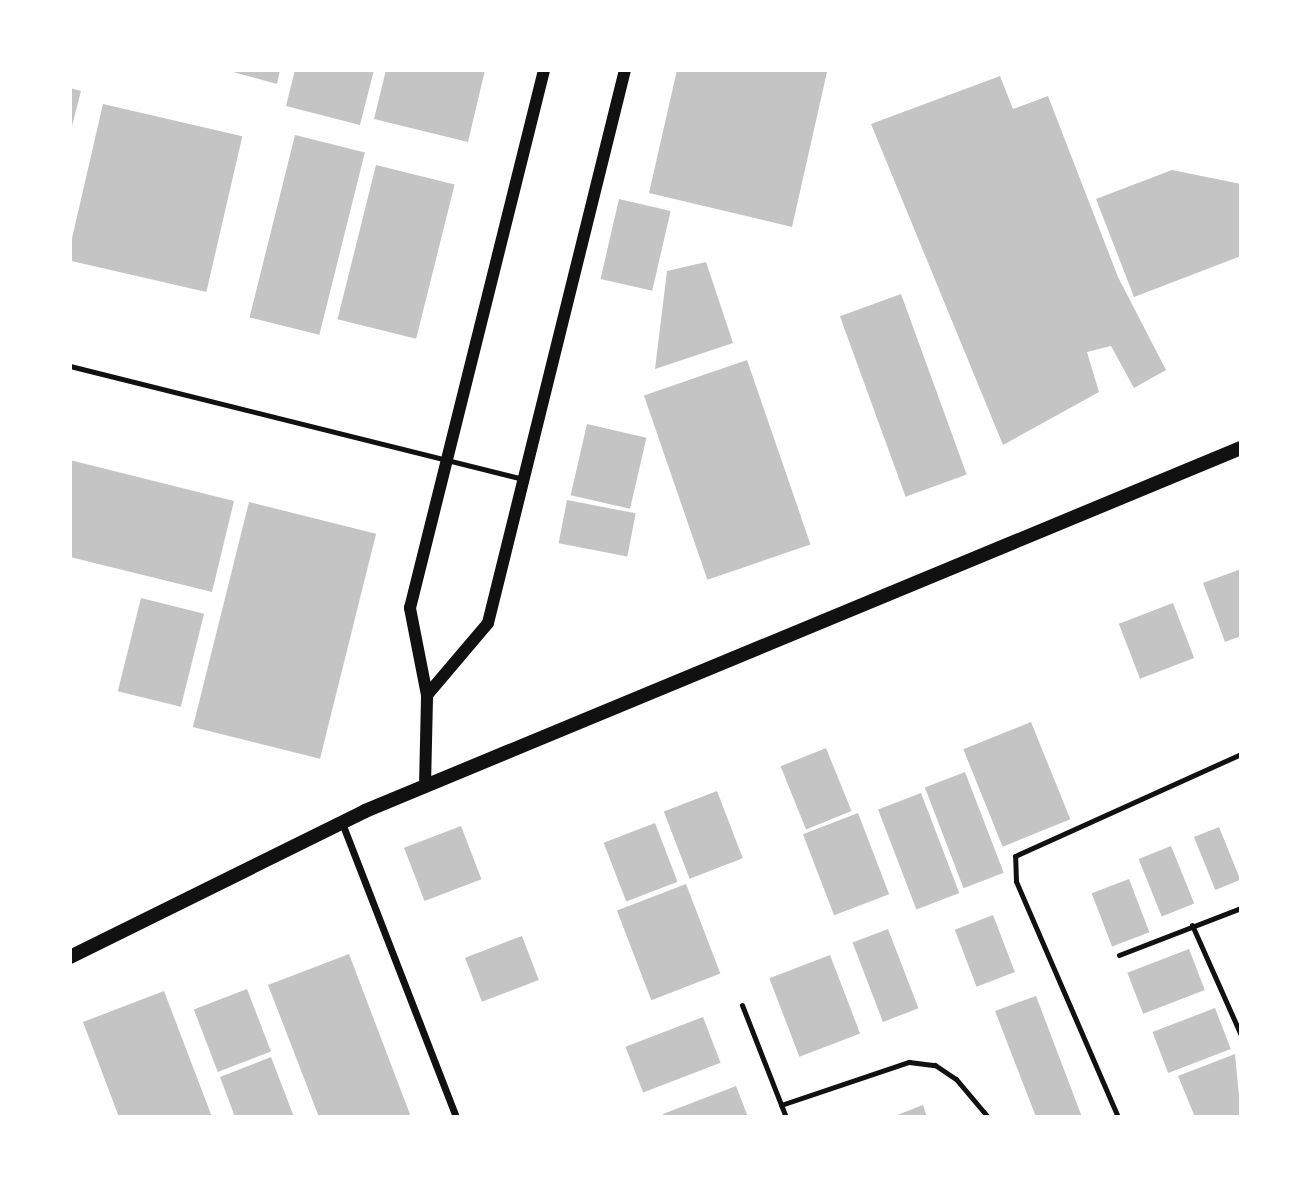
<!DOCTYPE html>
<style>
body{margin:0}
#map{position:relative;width:1311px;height:1187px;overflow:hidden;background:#fff;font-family:Cabin,sans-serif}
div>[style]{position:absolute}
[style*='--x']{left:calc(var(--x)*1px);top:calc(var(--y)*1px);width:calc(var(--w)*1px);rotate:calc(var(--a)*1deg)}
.building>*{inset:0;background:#c4c4c4;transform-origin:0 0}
.service>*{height:5px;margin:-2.5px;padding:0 2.5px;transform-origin:2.5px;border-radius:2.5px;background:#111}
.minor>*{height:7px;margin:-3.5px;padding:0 3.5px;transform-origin:3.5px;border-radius:3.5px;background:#111}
.tertiary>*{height:12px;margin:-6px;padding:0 6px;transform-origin:6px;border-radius:6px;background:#111}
.secondary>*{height:14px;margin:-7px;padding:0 7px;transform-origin:7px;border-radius:7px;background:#111}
span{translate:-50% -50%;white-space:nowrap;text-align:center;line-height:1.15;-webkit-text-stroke:5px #fff;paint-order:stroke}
.frame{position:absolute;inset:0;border:72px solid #fff;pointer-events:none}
</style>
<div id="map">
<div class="building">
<div style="clip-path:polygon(226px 70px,280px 70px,277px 84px)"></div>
<div style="clip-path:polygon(295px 70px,374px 70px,360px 125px,286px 106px)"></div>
<div style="clip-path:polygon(386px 70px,485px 70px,468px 142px,374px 119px)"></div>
<div style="clip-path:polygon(677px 70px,827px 72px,792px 227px,649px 193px)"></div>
<div style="clip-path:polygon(1000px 76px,1013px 109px,1048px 96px,1118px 277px,1166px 370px,1134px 388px,1111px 346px,1087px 352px,1099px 392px,1003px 445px,871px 124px)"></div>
<div style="clip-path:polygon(70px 88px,81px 91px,71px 130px,70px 130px)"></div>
<div style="left:103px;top:104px;width:143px;height:160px;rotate:13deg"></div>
<div style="left:295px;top:135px;width:72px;height:188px;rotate:14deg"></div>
<div style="left:376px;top:165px;width:81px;height:159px;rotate:14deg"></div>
<div style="clip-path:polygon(1172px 170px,1241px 184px,1241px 256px,1134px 297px,1096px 199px)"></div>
<div style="left:619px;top:199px;width:53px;height:82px;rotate:13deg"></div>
<div style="clip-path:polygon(706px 262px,733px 343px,655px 369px,667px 271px)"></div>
<div style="left:901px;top:294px;width:192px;height:65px;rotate:70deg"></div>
<div style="left:747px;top:360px;width:195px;height:109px;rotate:71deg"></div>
<div style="left:587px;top:424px;width:61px;height:73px;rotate:13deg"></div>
<div style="clip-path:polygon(70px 460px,234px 501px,212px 592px,70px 557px)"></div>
<div style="left:567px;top:500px;width:70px;height:44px;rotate:11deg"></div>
<div style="left:249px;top:502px;width:131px;height:232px;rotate:14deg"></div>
<div style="clip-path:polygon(1241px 569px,1241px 636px,1225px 642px,1203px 583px)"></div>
<div style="left:141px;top:598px;width:65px;height:96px;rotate:14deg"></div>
<div style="left:1173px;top:603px;width:59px;height:58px;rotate:69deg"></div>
<div style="left:1031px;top:722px;width:105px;height:73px;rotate:68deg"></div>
<div style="left:826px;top:748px;width:68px;height:49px;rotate:68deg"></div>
<div style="left:965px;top:772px;width:108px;height:43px;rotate:69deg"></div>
<div style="left:717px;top:791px;width:72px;height:57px;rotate:69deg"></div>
<div style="left:921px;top:793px;width:107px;height:46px;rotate:69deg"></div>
<div style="left:858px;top:813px;width:87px;height:59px;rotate:69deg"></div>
<div style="left:655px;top:823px;width:63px;height:55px;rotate:69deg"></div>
<div style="left:461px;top:826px;width:57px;height:61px;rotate:69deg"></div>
<div style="left:1219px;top:827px;width:57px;height:27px;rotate:68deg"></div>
<div style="left:1171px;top:846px;width:62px;height:35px;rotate:68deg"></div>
<div style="left:1129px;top:879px;width:57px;height:40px;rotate:69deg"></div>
<div style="left:686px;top:884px;width:96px;height:74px;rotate:69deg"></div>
<div style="left:993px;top:915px;width:61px;height:41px;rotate:69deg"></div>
<div style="left:888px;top:929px;width:85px;height:38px;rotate:69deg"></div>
<div style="left:522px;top:936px;width:47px;height:61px;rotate:69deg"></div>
<div style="left:1189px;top:949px;width:44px;height:66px;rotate:69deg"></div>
<div style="clip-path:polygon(349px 954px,411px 1117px,319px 1117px,268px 985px)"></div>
<div style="left:830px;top:955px;width:84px;height:65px;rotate:69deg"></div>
<div style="left:247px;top:989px;width:67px;height:57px;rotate:69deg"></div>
<div style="clip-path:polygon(164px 991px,212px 1117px,119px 1117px,83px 1022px)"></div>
<div style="clip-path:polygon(1036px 996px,1082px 1117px,1036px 1117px,995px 1011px)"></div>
<div style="left:1215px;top:1008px;width:44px;height:67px;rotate:69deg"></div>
<div style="left:703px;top:1017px;width:49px;height:83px;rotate:69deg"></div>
<div style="clip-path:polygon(1235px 1054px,1241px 1117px,1195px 1117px,1178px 1076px)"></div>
<div style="clip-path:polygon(271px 1057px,294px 1117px,235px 1117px,220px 1077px)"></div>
<div style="clip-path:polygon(736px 1086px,748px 1117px,664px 1117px,663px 1114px)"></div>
<div style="clip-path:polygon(923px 1105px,927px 1117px,892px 1117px)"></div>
</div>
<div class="service">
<div style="--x:70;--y:366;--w:466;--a:14"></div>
<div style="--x:1192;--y:925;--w:120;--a:66"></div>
<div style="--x:1119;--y:955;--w:131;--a:-21.1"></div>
<div style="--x:742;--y:1005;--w:120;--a:68.6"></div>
<div style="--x:781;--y:1105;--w:135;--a:-18.6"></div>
<div style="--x:909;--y:1062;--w:26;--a:7"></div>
<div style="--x:935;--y:1065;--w:25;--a:34"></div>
<div style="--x:956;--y:1079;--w:50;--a:49.9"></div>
<div style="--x:1118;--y:1117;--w:257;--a:-113.4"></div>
<div style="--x:1016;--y:881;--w:25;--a:-92"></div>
<div style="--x:1015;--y:856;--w:248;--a:-24.3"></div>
</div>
<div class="minor">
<div style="--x:342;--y:823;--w:315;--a:68.8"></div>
</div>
<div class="tertiary">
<div style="--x:427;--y:695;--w:94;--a:-49.7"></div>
<div style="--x:488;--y:623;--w:570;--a:-76.09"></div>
<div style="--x:425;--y:786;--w:91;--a:-88.7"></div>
<div style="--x:427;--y:695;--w:89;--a:-101.1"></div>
<div style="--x:410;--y:608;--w:554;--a:-76.01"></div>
</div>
<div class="secondary">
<div style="--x:70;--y:957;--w:329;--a:-26.3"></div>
<div style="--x:365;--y:811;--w:948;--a:-22.51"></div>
</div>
<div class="frame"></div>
</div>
